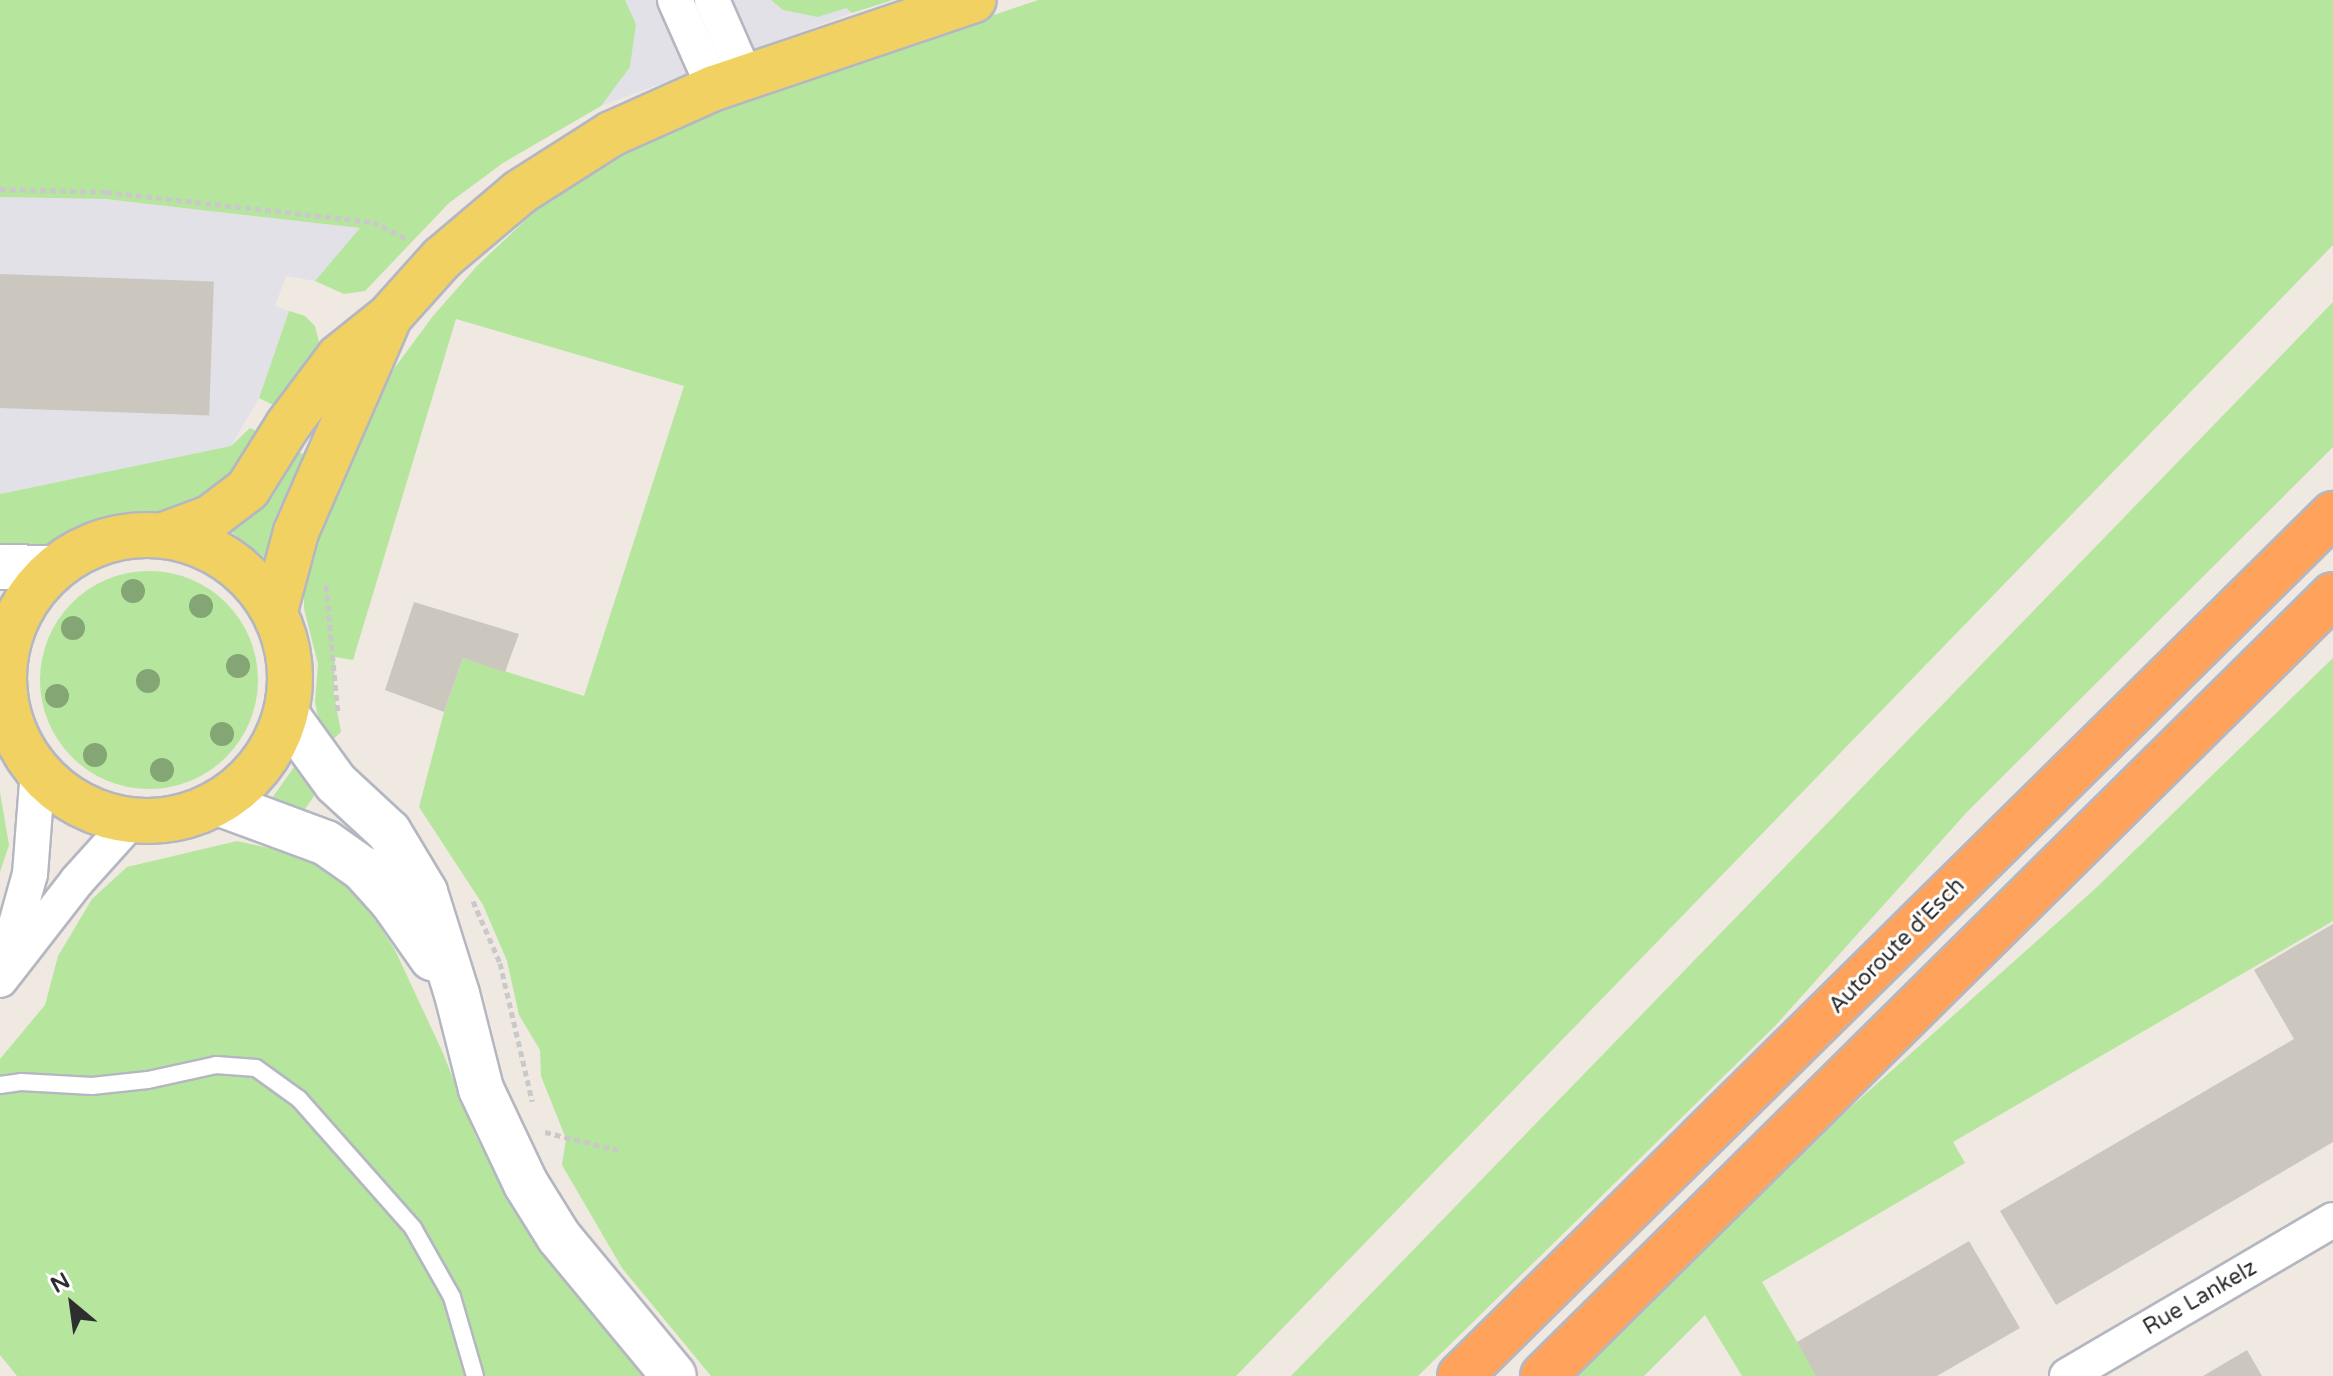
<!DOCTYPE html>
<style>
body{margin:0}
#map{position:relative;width:2333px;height:1376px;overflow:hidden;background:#efe9e1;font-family:"Varela Round",sans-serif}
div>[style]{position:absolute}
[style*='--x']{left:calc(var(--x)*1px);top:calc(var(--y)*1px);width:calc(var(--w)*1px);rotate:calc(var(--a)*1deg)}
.industrial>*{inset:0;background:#e3e1e8}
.green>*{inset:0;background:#b6e59e}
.round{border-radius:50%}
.building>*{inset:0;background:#cbc7bf;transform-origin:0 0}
.path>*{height:5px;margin-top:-2.5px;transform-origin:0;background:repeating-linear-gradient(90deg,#c9c9c9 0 6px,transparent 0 10px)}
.roads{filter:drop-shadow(2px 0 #b4b7c1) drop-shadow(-2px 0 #b4b7c1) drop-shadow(0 2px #b4b7c1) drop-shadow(0 -2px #b4b7c1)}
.lane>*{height:16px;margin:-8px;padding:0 8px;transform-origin:8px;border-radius:8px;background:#fff}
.street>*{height:34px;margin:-17px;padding:0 17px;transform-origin:17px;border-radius:17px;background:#fff}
.secondary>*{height:44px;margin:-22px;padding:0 22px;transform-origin:22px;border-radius:22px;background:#fff}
.primary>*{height:44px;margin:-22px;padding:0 22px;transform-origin:22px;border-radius:22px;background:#f2d163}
.primary>.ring{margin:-22px;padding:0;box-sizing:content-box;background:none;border:44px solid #f2d163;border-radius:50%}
.highway>*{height:44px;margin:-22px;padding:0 22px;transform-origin:22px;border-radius:22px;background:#ffa35c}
.trees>*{width:24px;height:24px;margin:-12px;border-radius:50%;background:#84a574}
span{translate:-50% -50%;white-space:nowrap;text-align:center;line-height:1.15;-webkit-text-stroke:6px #fff;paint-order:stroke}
.street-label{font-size:22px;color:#2e2e2e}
.north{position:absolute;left:32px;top:1264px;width:80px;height:80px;-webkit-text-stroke:6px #fff;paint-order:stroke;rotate:331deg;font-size:22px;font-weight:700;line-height:32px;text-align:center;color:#2e2e2e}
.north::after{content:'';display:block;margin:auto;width:28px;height:36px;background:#2e2e2e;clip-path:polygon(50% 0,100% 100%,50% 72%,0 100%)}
</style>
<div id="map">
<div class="industrial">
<div style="clip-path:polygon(625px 0,771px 0,783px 10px,846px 7px,852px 13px,601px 106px,630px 67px,636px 24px)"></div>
<div style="clip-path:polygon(0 197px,105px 199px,361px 228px,315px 281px,286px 276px,275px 306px,289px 311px,259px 398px,231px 446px,0 494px)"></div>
</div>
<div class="green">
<div style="clip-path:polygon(0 0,625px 0,636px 24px,630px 67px,601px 106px,503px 163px,449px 203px,365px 291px,344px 294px,315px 281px,360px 228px,105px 199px,0 197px)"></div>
<div style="clip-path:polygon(771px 0,893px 0,852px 13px,846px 8px,818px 17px,783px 10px)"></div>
<div style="clip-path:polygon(1038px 0,2333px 0,2333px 245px,1236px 1376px,711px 1376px,622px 1268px,562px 1165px,566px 1139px,541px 1076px,540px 1050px,519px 1015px,507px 961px,483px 905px,419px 807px,444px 712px,463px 658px,584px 696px,684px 386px,456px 319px,353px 660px,335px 657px,334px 694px,341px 732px,327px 745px,322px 736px,315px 702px,318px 664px,304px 609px,304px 576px,312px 541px,379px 389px,433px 316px,477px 266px,534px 212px,625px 150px,719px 108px)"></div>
<div style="clip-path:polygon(2333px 302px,2333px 447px,1967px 812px,1775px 1026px,1418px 1376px,1291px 1376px)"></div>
<div style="clip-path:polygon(289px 311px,305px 316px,315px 326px,320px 346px,275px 406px,259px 398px)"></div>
<div style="clip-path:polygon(250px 428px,268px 436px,235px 488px,169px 514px,138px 512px,101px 520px,46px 546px,22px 552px,0 553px,0 494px,231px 446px)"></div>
<div style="clip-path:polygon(290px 447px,310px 458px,273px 555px,264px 557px,229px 530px)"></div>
<div class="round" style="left:40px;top:571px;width:218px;height:218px"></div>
<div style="clip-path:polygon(2333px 658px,2333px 921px,1953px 1142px,1965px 1163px,1762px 1282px,1817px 1376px,1742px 1376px,1705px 1315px,1644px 1376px,1578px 1376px,1842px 1115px,2096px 888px)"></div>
<div style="clip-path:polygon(297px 763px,321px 787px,301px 814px,273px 804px,272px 798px)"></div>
<div style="clip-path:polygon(0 792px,9px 845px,0 872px)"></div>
<div style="clip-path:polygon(237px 841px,315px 858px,358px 893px,395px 950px,443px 1053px,476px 1137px,507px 1195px,543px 1249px,649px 1376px,17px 1376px,0 1355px,0 1059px,45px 1005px,58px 956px,92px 899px,127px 867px)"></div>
</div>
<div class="building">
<div style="left:0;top:274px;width:214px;height:134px;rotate:2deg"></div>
<div style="clip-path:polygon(414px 602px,519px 634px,505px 672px,463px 658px,444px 712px,385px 690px)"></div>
<div style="clip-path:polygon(2333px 924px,2333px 1142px,2056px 1305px,2000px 1211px,2294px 1039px,2254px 970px)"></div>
<div style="clip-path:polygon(1969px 1241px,2020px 1328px,1937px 1376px,1816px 1376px,1797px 1342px)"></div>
<div style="clip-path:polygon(2247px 1350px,2262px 1376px,2203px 1376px)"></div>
</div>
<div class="path">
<div style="--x:0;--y:189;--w:106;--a:1.6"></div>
<div style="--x:106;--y:192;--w:269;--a:6.4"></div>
<div style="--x:373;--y:222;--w:37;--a:26"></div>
<div style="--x:326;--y:585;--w:130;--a:84.7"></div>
<div style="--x:473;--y:901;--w:68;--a:66.5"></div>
<div style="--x:500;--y:963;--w:142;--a:76.9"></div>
<div style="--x:545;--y:1132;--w:75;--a:13.9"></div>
</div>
<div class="roads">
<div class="lane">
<div style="--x:0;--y:1085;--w:21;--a:-8"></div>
<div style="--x:21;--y:1082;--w:71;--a:3.2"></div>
<div style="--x:92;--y:1086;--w:56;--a:-6.1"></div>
<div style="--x:148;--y:1080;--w:70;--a:-12.4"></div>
<div style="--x:216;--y:1065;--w:40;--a:4.3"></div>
<div style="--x:256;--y:1068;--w:53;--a:35.8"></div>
<div style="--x:299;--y:1099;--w:172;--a:48.5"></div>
<div style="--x:413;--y:1228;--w:79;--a:60.5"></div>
<div style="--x:452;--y:1297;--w:82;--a:73.8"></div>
</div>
<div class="street">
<div style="--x:675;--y:0;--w:96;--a:66.1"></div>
<div style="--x:712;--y:0;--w:82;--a:66.3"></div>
<div style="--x:1;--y:962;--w:22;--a:-63"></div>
<div style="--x:11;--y:942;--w:71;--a:-74.4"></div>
<div style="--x:30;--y:874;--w:103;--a:-85.6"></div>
<div style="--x:0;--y:980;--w:125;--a:-52.1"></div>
<div style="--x:77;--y:881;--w:82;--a:-48"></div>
<div style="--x:2067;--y:1376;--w:308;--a:-30.4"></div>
</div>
<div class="secondary">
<div style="--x:0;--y:567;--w:54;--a:1.1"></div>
<div style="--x:0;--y:687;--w:6;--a:51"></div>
<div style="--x:286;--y:714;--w:85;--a:54.1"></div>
<div style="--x:336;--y:783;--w:72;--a:42.8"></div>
<div style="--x:389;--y:832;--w:70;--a:59"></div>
<div style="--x:425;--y:892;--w:107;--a:72.6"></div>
<div style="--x:457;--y:994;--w:98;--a:75.8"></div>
<div style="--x:481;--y:1089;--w:105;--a:64.7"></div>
<div style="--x:526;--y:1184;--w:62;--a:58.1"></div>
<div style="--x:559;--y:1237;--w:180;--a:50.4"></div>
<div style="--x:218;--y:803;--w:115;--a:20.3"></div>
<div style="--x:326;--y:843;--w:45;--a:35.1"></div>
<div style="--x:363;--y:869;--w:43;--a:47.8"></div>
<div style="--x:392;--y:901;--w:70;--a:54.9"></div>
</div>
<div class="primary">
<div style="--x:164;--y:535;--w:49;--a:-20.3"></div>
<div style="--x:210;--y:518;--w:48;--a:-37.3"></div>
<div style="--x:248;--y:489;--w:75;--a:-58"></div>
<div style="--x:288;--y:425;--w:85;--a:-53.1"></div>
<div style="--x:339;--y:357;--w:64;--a:-38.7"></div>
<div style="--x:389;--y:317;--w:79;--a:-48.1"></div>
<div style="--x:442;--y:258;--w:102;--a:-40.2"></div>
<div style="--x:520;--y:192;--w:108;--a:-32.5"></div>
<div style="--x:611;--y:134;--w:113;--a:-24.1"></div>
<div style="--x:714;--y:88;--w:274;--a:-18.7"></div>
<div class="ring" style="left:4px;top:535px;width:242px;height:242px"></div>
<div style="--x:275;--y:611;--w:82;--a:-75.1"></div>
<div style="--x:296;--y:532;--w:228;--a:-66.5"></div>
</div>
<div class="highway">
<div style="--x:1460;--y:1376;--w:1227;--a:-44.64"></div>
<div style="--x:1543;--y:1376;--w:1111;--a:-44.67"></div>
</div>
</div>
<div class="trees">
<div style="left:133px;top:591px"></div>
<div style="left:201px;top:606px"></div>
<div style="left:73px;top:628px"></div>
<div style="left:238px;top:666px"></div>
<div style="left:148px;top:681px"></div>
<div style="left:57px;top:696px"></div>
<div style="left:222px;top:734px"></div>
<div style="left:95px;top:755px"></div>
<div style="left:162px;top:770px"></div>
</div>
<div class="street-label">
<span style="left:1897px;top:946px;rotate:-45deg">Autoroute d'Esch</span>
<span style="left:2200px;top:1298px;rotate:-30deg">Rue Lankelz</span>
</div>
<div class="north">N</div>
</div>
